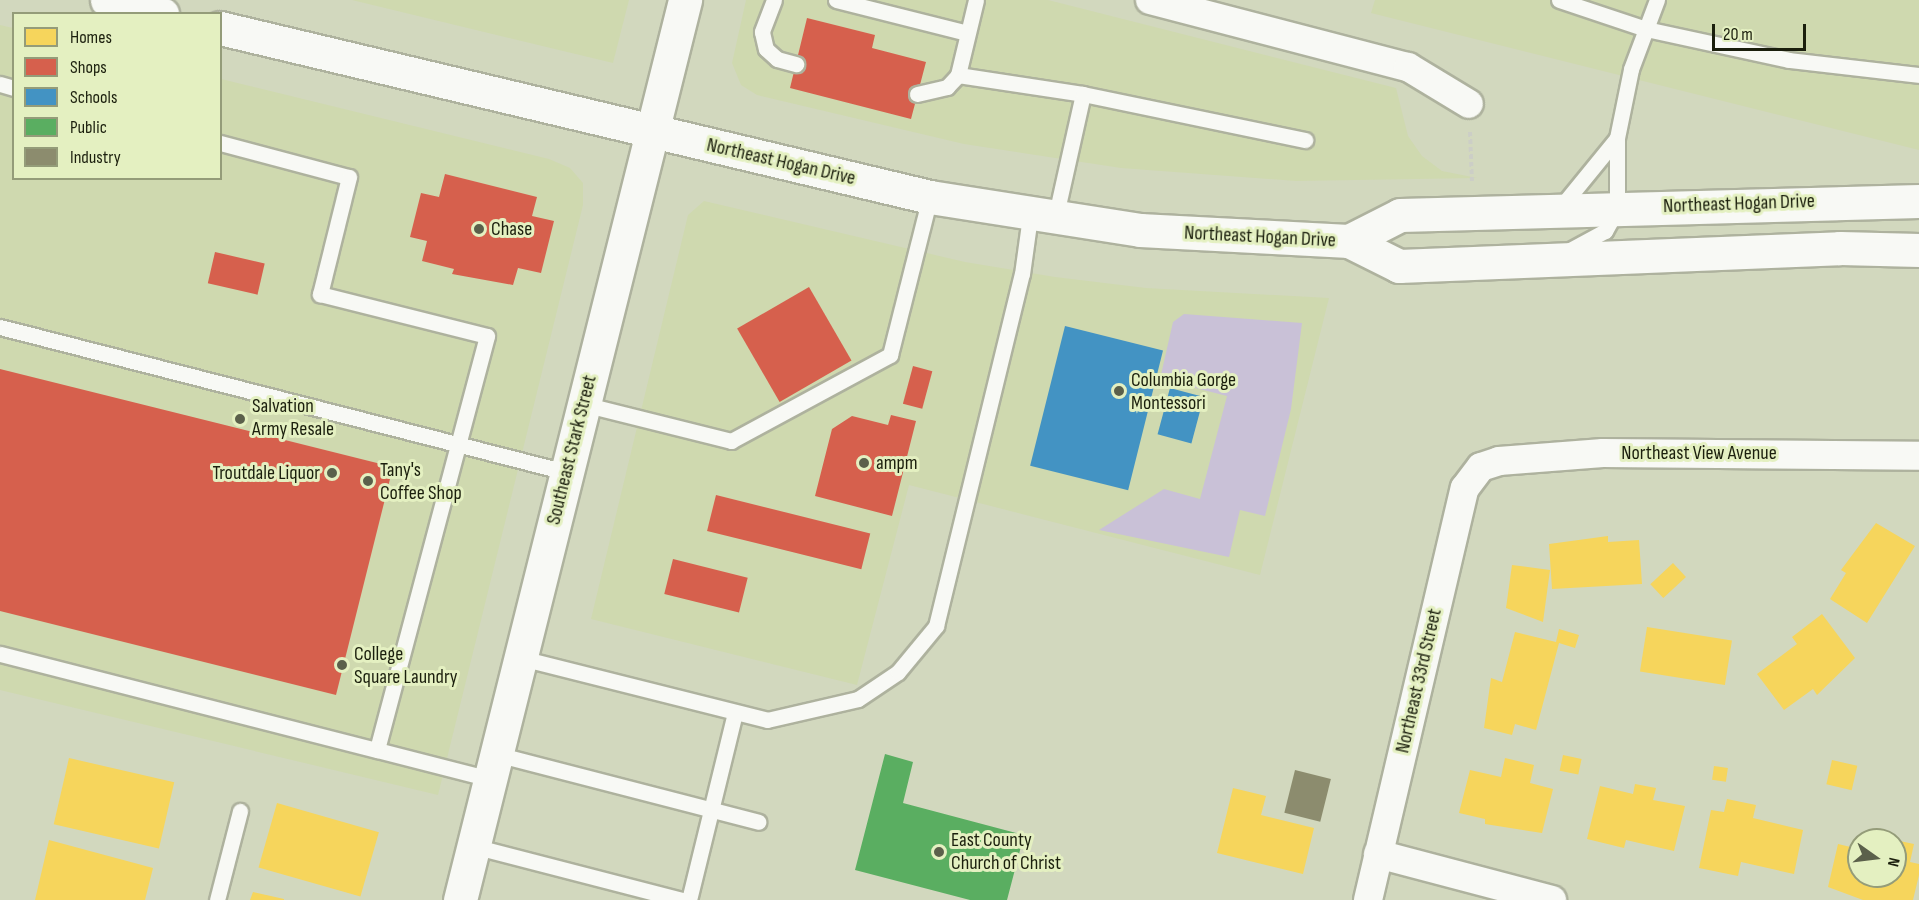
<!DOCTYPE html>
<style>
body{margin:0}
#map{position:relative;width:1919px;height:900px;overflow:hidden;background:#d2d8be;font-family:"Sofia Sans Condensed",sans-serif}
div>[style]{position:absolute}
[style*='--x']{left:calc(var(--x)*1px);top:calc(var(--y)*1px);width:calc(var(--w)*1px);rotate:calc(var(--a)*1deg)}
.built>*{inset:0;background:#cfd9af}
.green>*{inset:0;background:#c9c1d7}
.homes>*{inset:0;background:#f6d55c;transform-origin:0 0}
.shops>*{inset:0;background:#d6604d;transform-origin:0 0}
.schools>*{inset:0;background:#4393c3;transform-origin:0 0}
.public>*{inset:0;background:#5aae61}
.industry>*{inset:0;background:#8c8c6e;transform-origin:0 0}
.path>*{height:4px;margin-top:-2px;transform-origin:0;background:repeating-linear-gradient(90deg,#cccec6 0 4.5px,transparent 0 7.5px)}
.roads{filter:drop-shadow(2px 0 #aeb29e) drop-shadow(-2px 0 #aeb29e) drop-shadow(0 2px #aeb29e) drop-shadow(0 -2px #aeb29e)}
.lane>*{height:15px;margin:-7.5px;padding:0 7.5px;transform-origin:7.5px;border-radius:7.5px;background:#f8f9f5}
.street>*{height:28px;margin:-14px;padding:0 14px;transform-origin:14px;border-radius:14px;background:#f8f9f5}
.secondary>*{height:33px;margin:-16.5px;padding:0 16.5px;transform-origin:16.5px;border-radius:16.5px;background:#f8f9f5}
.highway>*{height:33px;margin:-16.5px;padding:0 16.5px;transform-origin:16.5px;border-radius:16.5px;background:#f8f9f5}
.dots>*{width:16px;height:16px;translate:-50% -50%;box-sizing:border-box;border:3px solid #e4f0c1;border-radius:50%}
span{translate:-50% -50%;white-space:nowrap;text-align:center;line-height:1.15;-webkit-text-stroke:6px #e4f0c1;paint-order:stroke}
.street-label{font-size:20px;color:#1b1f0d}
.poi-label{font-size:20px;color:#1b1f0d}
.left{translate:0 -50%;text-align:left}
.right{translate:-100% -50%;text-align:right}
.legend{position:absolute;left:12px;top:12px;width:210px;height:168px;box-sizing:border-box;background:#e4f0c1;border:2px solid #949c79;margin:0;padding:8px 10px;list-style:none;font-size:18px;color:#1b1f0d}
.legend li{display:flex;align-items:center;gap:12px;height:30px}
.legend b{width:30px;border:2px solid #949c79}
.north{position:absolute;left:1847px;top:828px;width:60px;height:60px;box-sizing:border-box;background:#e4f0c1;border:2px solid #949c79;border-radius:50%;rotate:104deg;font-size:16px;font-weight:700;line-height:24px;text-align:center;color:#1b1f0d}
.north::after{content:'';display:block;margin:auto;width:21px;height:27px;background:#5b604b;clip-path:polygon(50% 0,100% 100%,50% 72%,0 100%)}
.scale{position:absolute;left:1712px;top:24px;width:94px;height:27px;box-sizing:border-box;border:3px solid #1b1f0d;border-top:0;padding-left:8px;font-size:18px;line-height:21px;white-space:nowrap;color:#1b1f0d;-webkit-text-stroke:4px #e4f0c1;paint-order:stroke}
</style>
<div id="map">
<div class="built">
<div style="clip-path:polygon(352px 0,629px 0,613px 63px)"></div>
<div style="clip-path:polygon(746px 0,1048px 0,1396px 88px,1408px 136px,1422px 156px,1442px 171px,1477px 178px,1296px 181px,1121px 168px,964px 144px,757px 95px,741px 85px,732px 63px)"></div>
<div style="clip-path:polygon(1375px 0,1919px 0,1919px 150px,1371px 13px)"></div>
<div style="clip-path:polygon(0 25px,13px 28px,14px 178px,220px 178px,221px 79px,549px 159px,570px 168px,583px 183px,583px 205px,438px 795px,0 690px)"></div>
<div style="clip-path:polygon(704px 201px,965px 262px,1055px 277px,1146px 288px,1329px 298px,1260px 575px,909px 485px,857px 685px,591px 619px,688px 215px)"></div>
</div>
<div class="green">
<div style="clip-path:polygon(1184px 314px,1302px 323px,1291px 409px,1265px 516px,1240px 510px,1229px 557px,1099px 530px,1164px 489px,1200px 499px,1227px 396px,1160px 379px,1173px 322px)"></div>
</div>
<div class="homes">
<div style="clip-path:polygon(1876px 523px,1915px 546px,1867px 623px,1830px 599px,1846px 573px,1841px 570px)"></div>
<div style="clip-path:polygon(1608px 536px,1608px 542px,1639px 540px,1642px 584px,1552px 589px,1549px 544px)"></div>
<div style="left:1673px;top:563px;width:19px;height:31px;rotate:47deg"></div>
<div style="clip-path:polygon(1512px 565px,1550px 570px,1543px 622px,1506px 608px)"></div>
<div style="clip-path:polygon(1822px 614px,1855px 658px,1817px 695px,1813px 689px,1784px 710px,1757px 674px,1797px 644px,1792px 637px)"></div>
<div style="left:1647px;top:627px;width:86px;height:45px;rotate:9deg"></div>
<div style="clip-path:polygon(1559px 629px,1579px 635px,1575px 648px,1559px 643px,1536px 730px,1515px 724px,1512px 735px,1484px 728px,1491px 678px,1502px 682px,1515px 632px,1556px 642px)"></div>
<div style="left:1563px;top:755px;width:19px;height:16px;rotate:12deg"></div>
<div style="left:69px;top:758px;width:108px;height:68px;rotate:13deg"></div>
<div style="clip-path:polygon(1505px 758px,1534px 765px,1530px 783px,1553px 789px,1542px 833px,1485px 824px,1485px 819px,1459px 813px,1470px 770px,1501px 777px)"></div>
<div style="left:1832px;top:760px;width:26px;height:25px;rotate:13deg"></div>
<div style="left:1714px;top:766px;width:14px;height:14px;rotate:8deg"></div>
<div style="clip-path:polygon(1635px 784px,1656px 788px,1653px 800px,1685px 806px,1674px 851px,1626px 840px,1624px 848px,1587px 839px,1600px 786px,1633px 794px)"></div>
<div style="clip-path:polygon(1233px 788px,1266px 796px,1261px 815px,1314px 828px,1303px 874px,1217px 853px)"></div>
<div style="clip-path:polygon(1727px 799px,1756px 805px,1753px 818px,1803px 830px,1794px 874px,1741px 862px,1738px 876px,1699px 868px,1711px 810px,1724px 812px)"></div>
<div style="left:277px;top:803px;width:106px;height:67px;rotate:16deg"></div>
<div style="clip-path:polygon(1868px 833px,1893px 839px,1893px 840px,1866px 840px)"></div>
<div style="clip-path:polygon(49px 840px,153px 868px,145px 900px,35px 900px)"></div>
<div style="clip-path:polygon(1895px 840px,1914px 844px,1910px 862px,1919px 864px,1919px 875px,1913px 900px,1863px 900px,1828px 887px,1838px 844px,1859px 849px,1859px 876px,1895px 876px)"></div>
<div style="clip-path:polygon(253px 892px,284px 899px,284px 900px,250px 900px)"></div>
</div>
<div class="shops">
<div style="clip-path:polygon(807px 18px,875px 35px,872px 48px,926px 62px,911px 119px,790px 88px)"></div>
<div style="clip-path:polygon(445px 174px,537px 197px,532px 216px,554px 221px,541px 273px,518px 268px,513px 285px,452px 274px,454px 269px,422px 261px,427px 241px,410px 237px,421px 193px,439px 197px)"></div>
<div style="left:215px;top:252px;width:51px;height:32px;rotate:13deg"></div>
<div style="left:809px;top:287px;width:85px;height:83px;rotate:60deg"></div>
<div style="left:913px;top:366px;width:20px;height:39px;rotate:15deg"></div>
<div style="clip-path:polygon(0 369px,393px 467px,336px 695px,0 611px)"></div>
<div style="clip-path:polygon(891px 415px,916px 421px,892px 516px,815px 496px,832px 429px,852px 416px,888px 425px)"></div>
<div style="left:716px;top:495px;width:159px;height:37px;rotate:14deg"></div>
<div style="left:673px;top:559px;width:77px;height:36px;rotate:14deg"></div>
</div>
<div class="schools">
<div style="left:1065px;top:326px;width:101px;height:144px;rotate:14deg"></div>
<div style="left:1170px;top:388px;width:35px;height:48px;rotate:15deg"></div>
</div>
<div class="public">
<div style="clip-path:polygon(885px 754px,913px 762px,903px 803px,1024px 835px,1007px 900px,970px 900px,855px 870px)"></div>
</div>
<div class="industry">
<div style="left:1295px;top:770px;width:37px;height:44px;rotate:14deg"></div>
</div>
<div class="path">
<div style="--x:1470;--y:132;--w:49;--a:87.7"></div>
</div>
<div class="roads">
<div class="lane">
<div style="--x:774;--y:0;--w:34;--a:111"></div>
<div style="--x:762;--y:32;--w:17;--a:77"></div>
<div style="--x:766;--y:49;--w:15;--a:42"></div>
<div style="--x:777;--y:59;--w:20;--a:15"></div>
<div style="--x:836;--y:0;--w:135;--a:14.1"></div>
<div style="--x:976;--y:0;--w:77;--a:103.5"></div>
<div style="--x:958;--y:75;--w:126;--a:8.6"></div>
<div style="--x:1559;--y:0;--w:92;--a:18.4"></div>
<div style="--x:1646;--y:29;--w:146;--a:12.2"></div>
<div style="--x:1789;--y:60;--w:131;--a:6.6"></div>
<div style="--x:0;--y:84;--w:15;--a:16"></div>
<div style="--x:917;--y:94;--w:31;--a:-13"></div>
<div style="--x:947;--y:87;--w:16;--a:-47"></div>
<div style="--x:220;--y:143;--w:133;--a:14.8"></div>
<div style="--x:349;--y:177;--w:121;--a:103.9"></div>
<div style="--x:320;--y:294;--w:172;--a:14.1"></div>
<div style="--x:487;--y:336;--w:428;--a:104.9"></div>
<div style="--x:377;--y:750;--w:117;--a:14.4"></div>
<div style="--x:1560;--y:208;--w:90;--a:-50.8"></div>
<div style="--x:1055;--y:219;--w:128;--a:-77.4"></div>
<div style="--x:1083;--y:94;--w:227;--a:11.7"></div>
<div style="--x:1568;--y:251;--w:42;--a:-28.4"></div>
<div style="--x:1605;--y:231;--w:25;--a:-61"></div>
<div style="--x:1617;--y:209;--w:71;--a:-90"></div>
<div style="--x:1617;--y:138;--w:70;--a:-78.5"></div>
<div style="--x:1631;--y:69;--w:74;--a:-69.4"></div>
<div style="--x:0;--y:327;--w:584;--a:14.37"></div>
<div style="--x:583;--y:404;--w:153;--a:14"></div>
<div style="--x:731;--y:441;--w:181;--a:-28.4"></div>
<div style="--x:890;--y:355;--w:163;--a:-75.8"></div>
<div style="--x:0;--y:654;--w:389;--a:14.3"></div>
<div style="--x:521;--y:658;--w:254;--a:14.1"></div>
<div style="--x:767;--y:720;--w:93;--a:-13"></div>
<div style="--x:858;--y:699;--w:48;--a:-34"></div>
<div style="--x:898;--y:672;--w:60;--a:-50.4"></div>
<div style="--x:936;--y:626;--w:362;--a:-76.3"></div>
<div style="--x:1022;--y:274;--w:59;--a:-82.1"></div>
<div style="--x:496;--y:754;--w:271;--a:14.5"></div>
<div style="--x:473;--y:846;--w:216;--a:14.5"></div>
<div style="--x:217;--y:900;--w:92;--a:-75.5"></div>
<div style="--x:689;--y:900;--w:193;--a:-76.2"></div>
</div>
<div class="street">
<div style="--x:1150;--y:0;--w:267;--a:14.6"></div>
<div style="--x:1408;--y:67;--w:71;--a:31.2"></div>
<div style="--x:1378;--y:854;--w:180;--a:14.8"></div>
<div style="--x:1368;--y:900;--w:423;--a:-76.8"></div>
<div style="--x:1465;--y:488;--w:26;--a:-53"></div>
<div style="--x:1481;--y:467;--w:19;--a:-18"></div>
<div style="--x:1499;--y:461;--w:104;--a:-4.4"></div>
<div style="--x:1603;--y:453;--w:316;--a:0.5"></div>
</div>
<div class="secondary">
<div style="--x:460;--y:900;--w:928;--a:-75.96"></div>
</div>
<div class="highway">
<div style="--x:107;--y:0;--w:57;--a:14.3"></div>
<div style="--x:220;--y:28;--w:730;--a:13.39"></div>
<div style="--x:930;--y:197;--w:213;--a:8.9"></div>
<div style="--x:1140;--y:230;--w:209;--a:3"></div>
<div style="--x:1349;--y:241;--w:56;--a:26.6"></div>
<div style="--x:1399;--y:266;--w:441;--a:-2.3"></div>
<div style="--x:1840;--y:248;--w:79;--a:1.5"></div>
<div style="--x:1349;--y:241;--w:57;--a:-27"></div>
<div style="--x:1400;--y:215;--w:519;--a:-1.55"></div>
</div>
</div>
<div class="dots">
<div style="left:479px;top:229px;background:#5b604b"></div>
<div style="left:1119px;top:391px;background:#5b604b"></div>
<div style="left:240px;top:419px;background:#5b604b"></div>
<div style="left:864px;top:463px;background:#5b604b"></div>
<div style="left:332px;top:473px;background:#5b604b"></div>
<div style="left:368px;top:481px;background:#5b604b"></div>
<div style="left:342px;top:665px;background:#5b604b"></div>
<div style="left:939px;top:852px;background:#5b604b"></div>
</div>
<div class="street-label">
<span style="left:781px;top:162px;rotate:13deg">Northeast Hogan Drive</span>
<span style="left:1739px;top:204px;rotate:-2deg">Northeast Hogan Drive</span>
<span style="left:1260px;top:237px;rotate:3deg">Northeast Hogan Drive</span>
<span style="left:572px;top:450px;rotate:-76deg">Southeast Stark Street</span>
<span style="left:1699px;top:453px">Northeast View Avenue</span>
<span style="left:1419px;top:681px;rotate:-77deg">Northeast 33rd Street</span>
</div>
<div class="poi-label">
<span class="left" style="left:491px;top:229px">Chase</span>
<span class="left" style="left:1131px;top:392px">Columbia Gorge<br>Montessori</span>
<span class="left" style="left:252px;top:418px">Salvation<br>Army Resale</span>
<span class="left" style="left:876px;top:463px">ampm</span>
<span class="left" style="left:380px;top:482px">Tany's<br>Coffee Shop</span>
<span class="right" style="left:320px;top:473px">Troutdale Liquor</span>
<span class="left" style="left:354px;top:666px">College<br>Square Laundry</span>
<span class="left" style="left:951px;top:852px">East County<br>Church of Christ</span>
</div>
<ul class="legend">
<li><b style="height:16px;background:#f6d55c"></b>Homes</li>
<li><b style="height:16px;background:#d6604d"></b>Shops</li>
<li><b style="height:16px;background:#4393c3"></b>Schools</li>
<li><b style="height:16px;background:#5aae61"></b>Public</li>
<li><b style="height:16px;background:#8c8c6e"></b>Industry</li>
</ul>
<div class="north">N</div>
<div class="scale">20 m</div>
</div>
